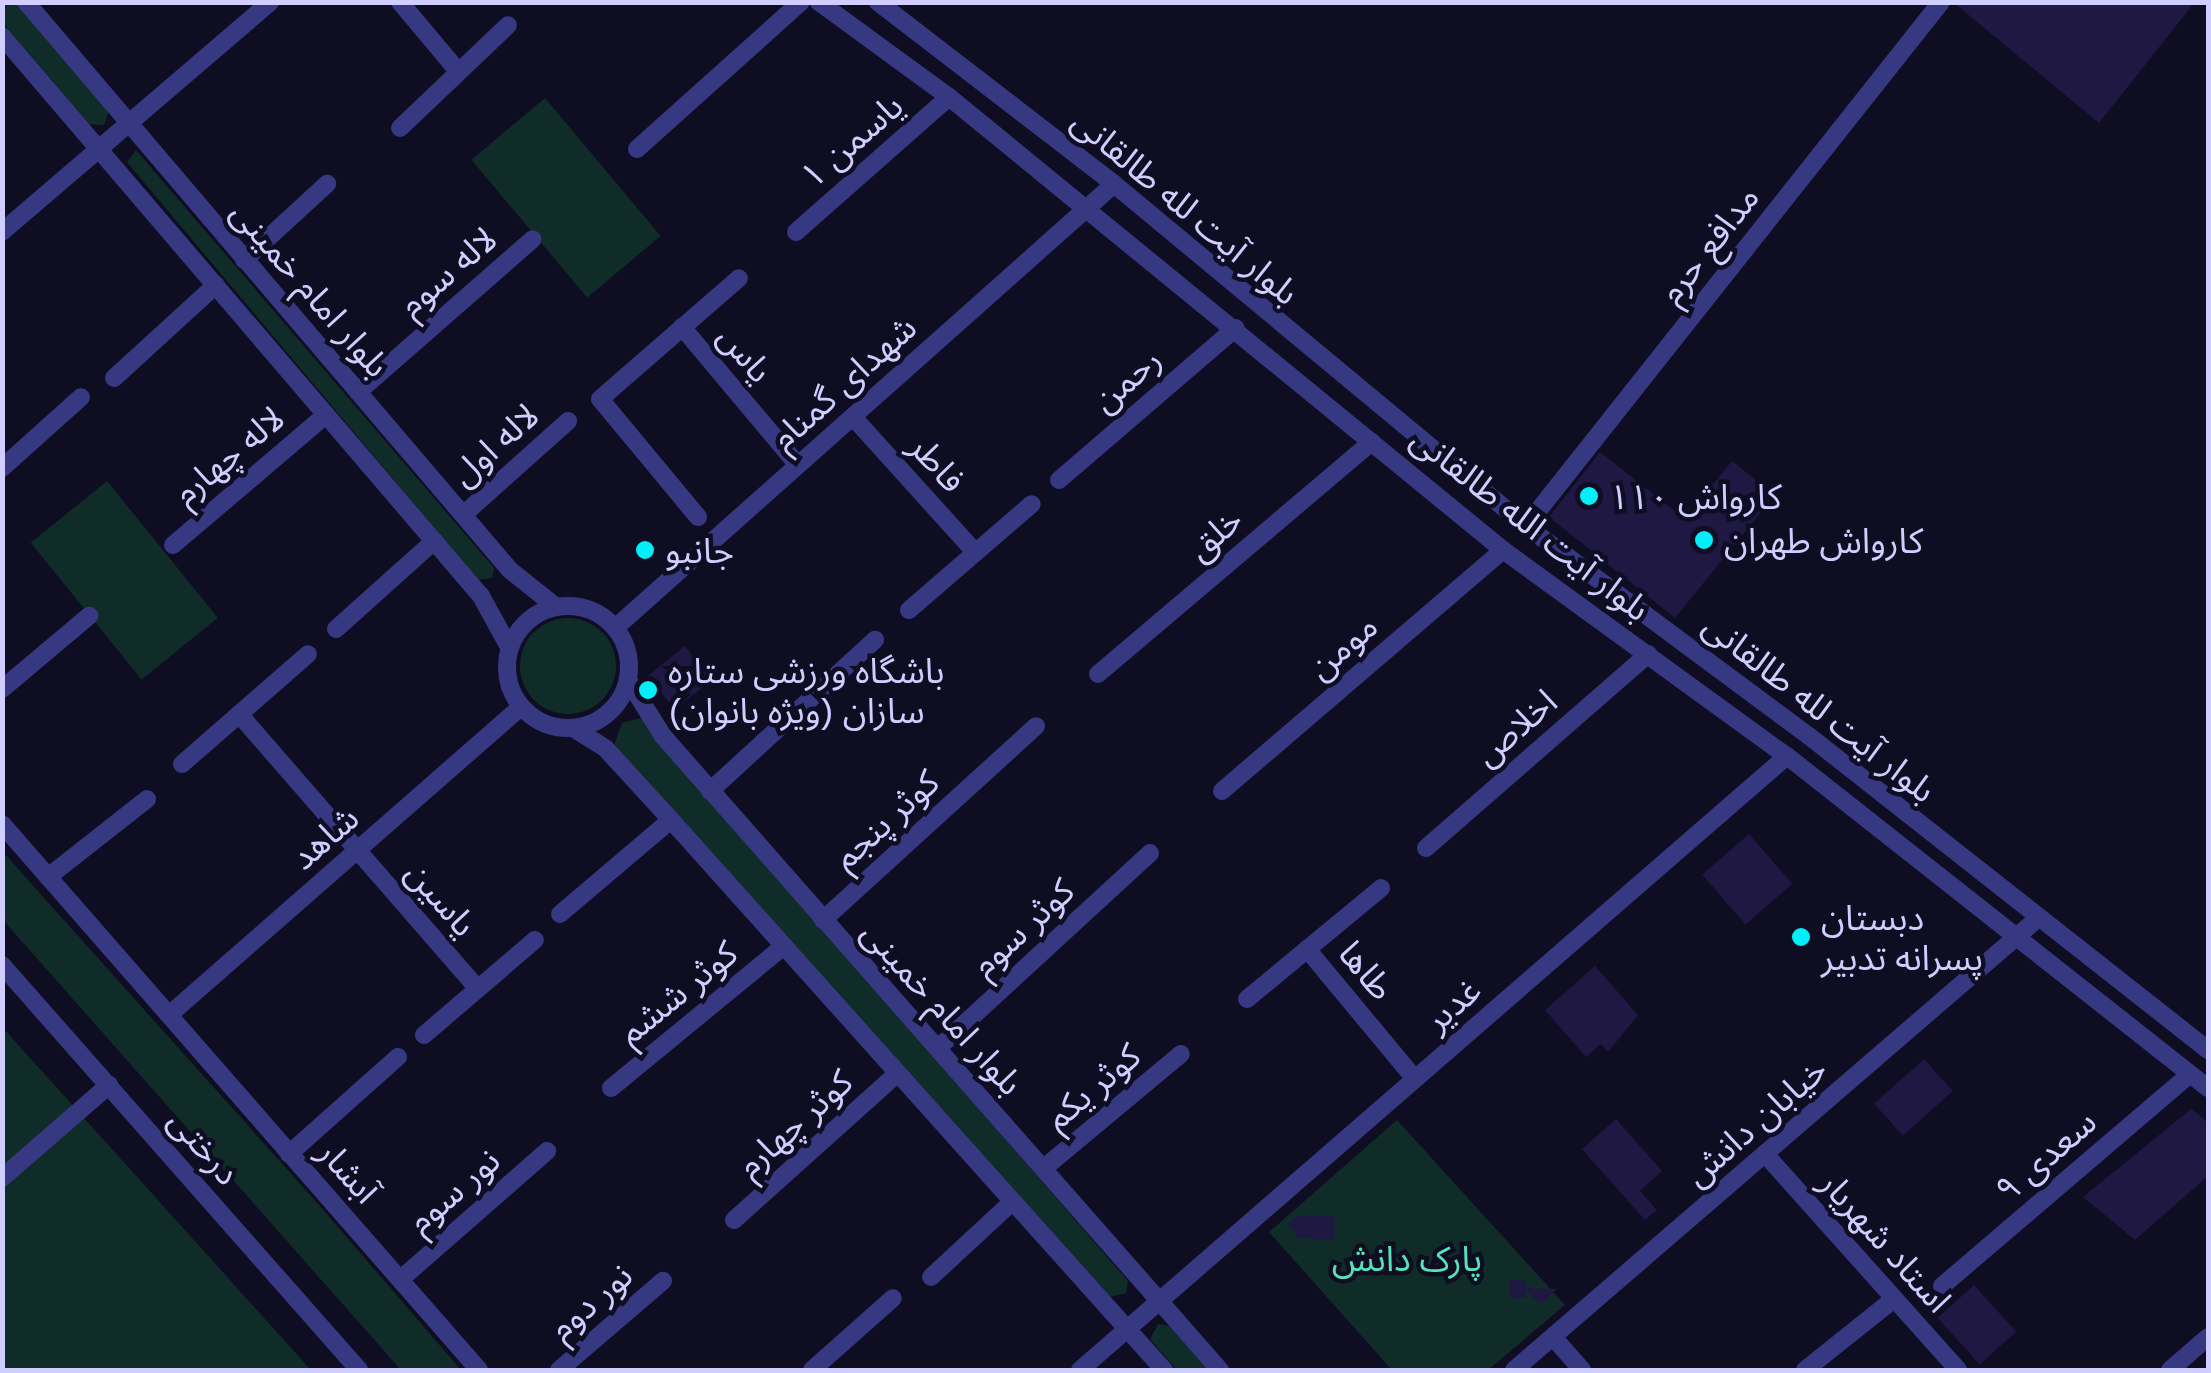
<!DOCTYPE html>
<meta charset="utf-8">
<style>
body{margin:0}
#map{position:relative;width:2211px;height:1373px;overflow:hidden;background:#0f0d22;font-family:"Golos Text","Noto Sans Arabic",sans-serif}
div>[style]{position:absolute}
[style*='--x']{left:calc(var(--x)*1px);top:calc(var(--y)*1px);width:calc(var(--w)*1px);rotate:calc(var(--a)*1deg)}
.green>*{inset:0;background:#102c29;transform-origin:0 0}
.round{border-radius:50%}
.building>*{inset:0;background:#1e1843;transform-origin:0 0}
.minor>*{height:18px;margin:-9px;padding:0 9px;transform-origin:9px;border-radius:9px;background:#363882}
.minor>.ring{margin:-9px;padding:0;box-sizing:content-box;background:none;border:18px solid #363882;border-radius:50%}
.dots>*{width:28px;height:28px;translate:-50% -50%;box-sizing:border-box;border:5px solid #0f0d22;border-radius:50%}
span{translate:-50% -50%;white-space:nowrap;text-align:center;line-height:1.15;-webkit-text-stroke:9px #0f0d22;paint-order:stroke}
.street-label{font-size:35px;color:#d0ceff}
.poi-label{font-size:35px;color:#d0ceff}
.left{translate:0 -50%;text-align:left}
.park-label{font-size:35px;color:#56e2b7}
.frame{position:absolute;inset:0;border:5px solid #d0ceff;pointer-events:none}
</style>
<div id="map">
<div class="green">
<div style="clip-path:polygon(2px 3px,17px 3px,109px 111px,104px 125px,89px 124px,3px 23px)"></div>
<div style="left:545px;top:98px;width:180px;height:96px;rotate:50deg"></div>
<div style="clip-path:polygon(136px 150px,494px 568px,492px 578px,478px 580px,127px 162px)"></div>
<div style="left:107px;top:481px;width:176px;height:98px;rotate:51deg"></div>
<div class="round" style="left:520px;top:618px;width:96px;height:96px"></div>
<div style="clip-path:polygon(641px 718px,1128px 1281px,1126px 1293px,1110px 1297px,613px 748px,622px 723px)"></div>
<div style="clip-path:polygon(3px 852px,319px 1205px,461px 1370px,401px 1370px,3px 920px)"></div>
<div style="clip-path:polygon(3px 1028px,311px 1370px,3px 1370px)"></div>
<div style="clip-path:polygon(1397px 1120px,1565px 1305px,1488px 1370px,1392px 1370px,1269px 1232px)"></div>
<div style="clip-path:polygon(1158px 1324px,1169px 1326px,1209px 1370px,1177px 1370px,1150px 1339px)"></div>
</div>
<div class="building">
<div style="clip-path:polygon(1953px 2px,2195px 2px,2099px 123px)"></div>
<div style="clip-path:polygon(1600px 452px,1685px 519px,1732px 461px,1775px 495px,1675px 618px,1549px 517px)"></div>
<div style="left:685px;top:646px;width:43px;height:48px;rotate:51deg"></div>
<div style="left:1749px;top:834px;width:66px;height:62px;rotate:49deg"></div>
<div style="clip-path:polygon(1595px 966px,1638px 1015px,1608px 1052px,1601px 1044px,1586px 1057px,1545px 1010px)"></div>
<div style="left:1924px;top:1059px;width:43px;height:67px;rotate:48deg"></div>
<div style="clip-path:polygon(2191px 1109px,2208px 1122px,2208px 1176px,2135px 1240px,2083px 1197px)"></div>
<div style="clip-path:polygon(1616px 1119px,1662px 1171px,1640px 1191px,1657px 1210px,1645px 1220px,1582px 1149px)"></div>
<div style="clip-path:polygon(1301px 1215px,1335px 1217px,1334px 1240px,1298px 1238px,1288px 1223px)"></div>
<div style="clip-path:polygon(1509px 1280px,1526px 1281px,1526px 1288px,1557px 1289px,1541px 1305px,1526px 1290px,1526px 1298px,1509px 1298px)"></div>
<div style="left:1974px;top:1285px;width:63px;height:49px;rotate:48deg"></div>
</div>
<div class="minor">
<div style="--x:26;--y:2;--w:746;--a:49.57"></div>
<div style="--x:510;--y:570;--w:58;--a:38.7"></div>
<div style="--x:400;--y:2;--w:90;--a:50"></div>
<div style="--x:819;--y:2;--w:161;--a:36.2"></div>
<div style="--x:949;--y:97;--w:716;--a:39.27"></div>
<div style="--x:1503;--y:550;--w:351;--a:36"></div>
<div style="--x:1787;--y:756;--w:536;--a:38.26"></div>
<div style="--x:878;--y:2;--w:298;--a:37.6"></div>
<div style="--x:1114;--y:184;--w:535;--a:39.7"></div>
<div style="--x:1526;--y:526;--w:352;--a:36.6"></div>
<div style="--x:1809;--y:736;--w:508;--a:38.2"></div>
<div style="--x:2;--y:36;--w:737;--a:49.46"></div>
<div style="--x:481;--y:596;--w:58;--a:61.2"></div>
<div style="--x:400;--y:128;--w:149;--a:-43.6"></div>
<div style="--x:637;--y:149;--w:220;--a:-41.9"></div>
<div style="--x:2;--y:232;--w:353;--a:-40.6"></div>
<div style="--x:796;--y:232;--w:204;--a:-41.4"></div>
<div style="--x:244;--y:260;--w:113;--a:-42.5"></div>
<div style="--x:682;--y:327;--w:180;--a:50"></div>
<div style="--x:114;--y:378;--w:138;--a:-42.4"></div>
<div style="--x:358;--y:392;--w:232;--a:-41.2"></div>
<div style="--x:853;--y:417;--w:182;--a:47.9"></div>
<div style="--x:2;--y:468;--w:106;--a:-41.9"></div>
<div style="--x:1059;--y:480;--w:233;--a:-40.7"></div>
<div style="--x:463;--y:515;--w:141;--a:-41.8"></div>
<div style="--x:698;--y:517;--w:153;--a:-129.7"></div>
<div style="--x:600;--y:399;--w:184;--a:-41"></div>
<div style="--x:1526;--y:526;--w:668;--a:-51.62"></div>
<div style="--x:173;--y:545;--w:201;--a:-40.4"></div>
<div class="ring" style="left:507px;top:606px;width:104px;height:104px"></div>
<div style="--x:909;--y:610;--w:162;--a:-40.8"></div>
<div style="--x:615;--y:628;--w:668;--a:-41.66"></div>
<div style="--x:336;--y:629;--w:132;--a:-41.9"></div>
<div style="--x:1098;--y:674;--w:359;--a:-40.3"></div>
<div style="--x:628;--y:680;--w:66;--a:58"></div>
<div style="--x:663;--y:736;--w:844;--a:48.7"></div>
<div style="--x:2;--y:689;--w:114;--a:-40"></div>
<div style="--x:239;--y:714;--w:364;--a:49"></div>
<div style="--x:573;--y:728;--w:39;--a:32"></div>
<div style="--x:606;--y:749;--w:96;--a:47.5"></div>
<div style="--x:671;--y:820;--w:739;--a:48.13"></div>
<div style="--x:182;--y:764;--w:167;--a:-41.1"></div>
<div style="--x:710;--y:791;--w:224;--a:-42.5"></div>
<div style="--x:1222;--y:791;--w:370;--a:-40.6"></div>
<div style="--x:2;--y:824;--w:725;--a:48.86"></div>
<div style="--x:1426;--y:848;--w:295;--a:-41.1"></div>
<div style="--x:48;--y:877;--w:126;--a:-38.2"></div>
<div style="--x:560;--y:914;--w:145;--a:-40.3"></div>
<div style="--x:823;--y:920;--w:288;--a:-42.3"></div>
<div style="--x:1307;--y:949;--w:169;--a:50.3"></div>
<div style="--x:2;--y:965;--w:540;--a:48.6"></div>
<div style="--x:1247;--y:999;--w:174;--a:-39.6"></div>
<div style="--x:169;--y:1015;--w:468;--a:-41.2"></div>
<div style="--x:424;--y:1035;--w:146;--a:-40.6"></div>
<div style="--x:938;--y:1048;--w:288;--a:-42.6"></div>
<div style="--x:611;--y:1088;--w:224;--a:-39.4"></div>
<div style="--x:289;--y:1154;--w:146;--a:-41.7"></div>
<div style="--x:1766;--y:1155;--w:288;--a:48.2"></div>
<div style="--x:1044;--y:1168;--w:178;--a:-39.8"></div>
<div style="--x:2;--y:1178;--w:142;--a:-41"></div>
<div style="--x:734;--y:1220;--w:219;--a:-41.9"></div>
<div style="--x:931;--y:1277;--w:110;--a:-42.8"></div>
<div style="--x:402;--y:1278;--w:193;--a:-41.2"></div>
<div style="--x:1942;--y:1286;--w:326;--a:-40.5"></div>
<div style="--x:1553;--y:1337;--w:44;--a:48.7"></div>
<div style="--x:559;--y:1370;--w:137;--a:-40.6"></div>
<div style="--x:812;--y:1370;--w:108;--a:-41.6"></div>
<div style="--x:1080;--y:1370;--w:936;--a:-40.97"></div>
<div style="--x:1514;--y:1370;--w:691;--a:-40.77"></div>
<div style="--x:1805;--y:1370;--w:114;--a:-38.6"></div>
<div style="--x:2170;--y:1370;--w:50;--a:-41"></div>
</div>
<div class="dots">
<div style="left:1589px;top:496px;background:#00eff9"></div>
<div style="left:1704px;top:540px;background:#00eff9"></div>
<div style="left:645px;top:550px;background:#00eff9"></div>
<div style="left:648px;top:690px;background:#00eff9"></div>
<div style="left:1801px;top:937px;background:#00eff9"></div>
</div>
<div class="street-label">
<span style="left:851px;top:140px;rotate:-41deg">یاسمن ۱</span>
<span style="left:1186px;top:206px;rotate:40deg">بلوار آیت لله طالقانی</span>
<span style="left:1708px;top:244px;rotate:-52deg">مدافع حرم</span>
<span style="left:447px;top:271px;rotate:-41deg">لاله سوم</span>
<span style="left:311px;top:288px;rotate:49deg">بلوار امام خمینی</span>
<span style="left:746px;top:353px;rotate:50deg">یاس</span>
<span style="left:1126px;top:379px;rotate:-41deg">رحمن</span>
<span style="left:843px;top:382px;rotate:-42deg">شهدای گمنام</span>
<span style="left:494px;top:444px;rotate:-42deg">لاله اول</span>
<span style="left:228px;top:455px;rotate:-40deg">لاله چهارم</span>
<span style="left:938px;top:463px;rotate:48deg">فاطر</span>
<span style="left:1531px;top:523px;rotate:38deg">بلوار آیت الله طالقانی</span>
<span style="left:1214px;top:533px;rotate:-40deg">خلق</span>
<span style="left:1342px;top:646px;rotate:-41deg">مومن</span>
<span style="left:1820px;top:707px;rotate:38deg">بلوار آیت لله طالقانی</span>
<span style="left:1515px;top:727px;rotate:-41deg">اخلاص</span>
<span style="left:885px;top:819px;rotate:-42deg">کوثر پنجم</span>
<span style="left:324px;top:837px;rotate:-41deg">شاهد</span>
<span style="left:442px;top:898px;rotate:49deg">یاسین</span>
<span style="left:1022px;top:927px;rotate:-43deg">کوثر سوم</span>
<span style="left:1367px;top:970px;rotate:50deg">طاها</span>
<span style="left:677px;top:992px;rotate:-39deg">کوثر ششم</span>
<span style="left:1452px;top:1004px;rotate:-41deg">غدیر</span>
<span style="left:943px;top:1007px;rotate:48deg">بلوار امام خمینی</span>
<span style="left:1092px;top:1086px;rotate:-40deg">کوثر یکم</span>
<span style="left:1755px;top:1121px;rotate:-41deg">خیابان دانش</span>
<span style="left:794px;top:1123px;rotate:-42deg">کوثر چهارم</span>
<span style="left:205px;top:1146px;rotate:49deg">درختی</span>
<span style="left:2045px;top:1155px;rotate:-41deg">سعدی ۹</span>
<span style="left:349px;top:1171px;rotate:48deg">آبشار</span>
<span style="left:453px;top:1190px;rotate:-41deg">نور سوم</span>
<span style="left:1886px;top:1241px;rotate:48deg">استاد شهریار</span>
<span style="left:590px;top:1301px;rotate:-41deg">نور دوم</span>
</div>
<div class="poi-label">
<span class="left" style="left:1609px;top:496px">کارواش ۱۱۰</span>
<span class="left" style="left:1724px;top:540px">کارواش طهران</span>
<span class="left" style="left:665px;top:550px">جانبو</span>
<span class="left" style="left:668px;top:690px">باشگاه ورزشی ستاره<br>سازان (ویژه بانوان)</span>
<span class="left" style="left:1821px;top:937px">دبستان<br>پسرانه تدبیر</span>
</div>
<div class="park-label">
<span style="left:1407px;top:1258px">پارک دانش</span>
</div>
<div class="frame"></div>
</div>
